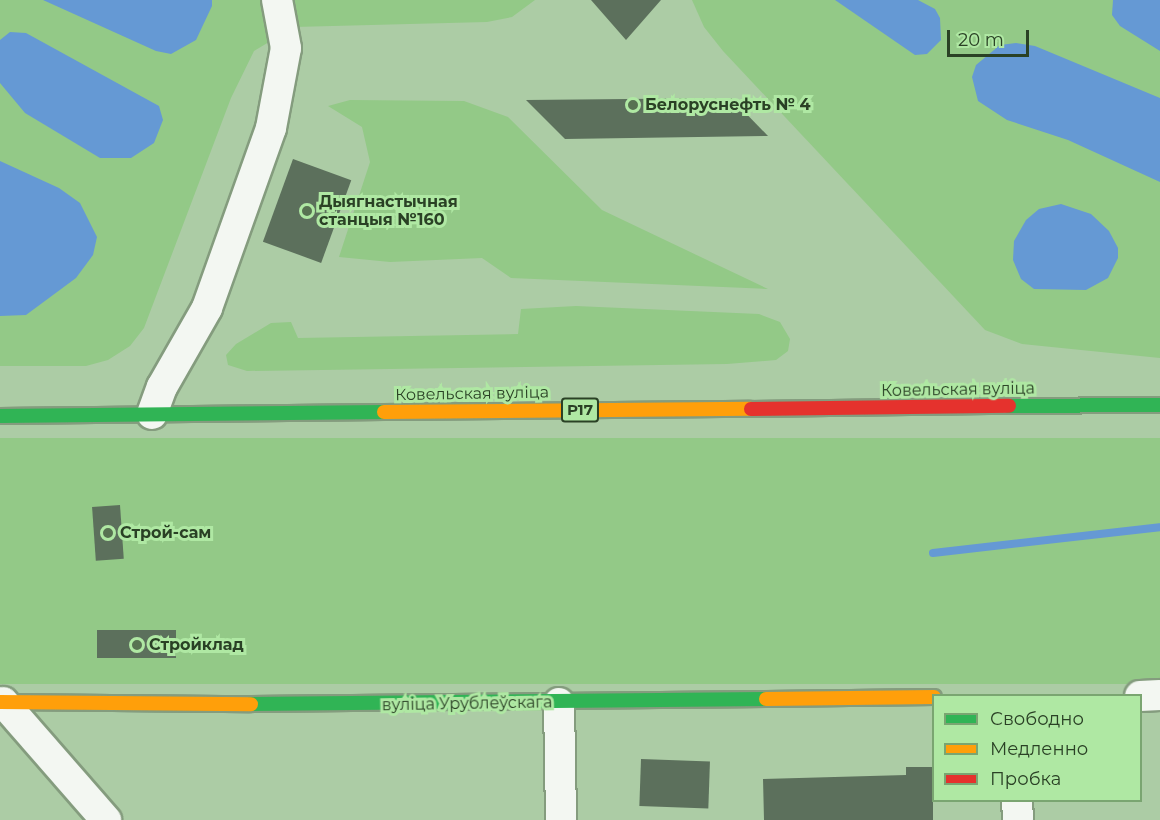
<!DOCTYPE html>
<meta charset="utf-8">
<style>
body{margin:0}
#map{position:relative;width:1160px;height:820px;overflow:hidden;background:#accca5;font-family:Montserrat,sans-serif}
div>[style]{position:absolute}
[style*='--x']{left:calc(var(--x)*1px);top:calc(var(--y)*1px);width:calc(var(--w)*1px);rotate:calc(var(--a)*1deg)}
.green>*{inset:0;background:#93c987;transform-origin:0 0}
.water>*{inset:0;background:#6599d4}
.stream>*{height:8px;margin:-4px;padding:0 4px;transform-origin:4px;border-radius:4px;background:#6599d4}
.building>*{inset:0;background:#5c705c;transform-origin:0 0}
.roads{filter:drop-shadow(2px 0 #849c7e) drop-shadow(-2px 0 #849c7e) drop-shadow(0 2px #849c7e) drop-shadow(0 -2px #849c7e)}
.street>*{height:30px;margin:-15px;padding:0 15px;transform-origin:15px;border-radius:15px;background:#f3f7f2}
.fast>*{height:14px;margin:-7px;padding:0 7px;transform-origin:7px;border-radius:7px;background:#30b455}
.slow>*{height:14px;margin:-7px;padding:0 7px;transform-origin:7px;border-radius:7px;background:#ff9f0a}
.jam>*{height:14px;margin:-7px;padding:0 7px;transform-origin:7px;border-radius:7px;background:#e5322d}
.dots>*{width:16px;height:16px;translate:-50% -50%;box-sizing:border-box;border:3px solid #afe8a3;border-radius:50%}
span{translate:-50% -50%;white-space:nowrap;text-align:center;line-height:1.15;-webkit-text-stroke:6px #afe8a3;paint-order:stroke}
.shield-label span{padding:2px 4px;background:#afe8a3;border:2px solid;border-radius:4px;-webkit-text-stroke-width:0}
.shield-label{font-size:15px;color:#2a4125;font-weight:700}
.poi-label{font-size:16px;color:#2a4125;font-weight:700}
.left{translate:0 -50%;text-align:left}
.street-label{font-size:16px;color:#2a4125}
.legend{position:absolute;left:932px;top:694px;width:210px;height:108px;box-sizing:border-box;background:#afe8a3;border:2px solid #7aa571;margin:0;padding:8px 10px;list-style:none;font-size:18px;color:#2a4125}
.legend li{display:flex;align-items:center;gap:12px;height:30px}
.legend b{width:30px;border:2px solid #7aa571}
.scale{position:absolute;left:947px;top:30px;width:82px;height:27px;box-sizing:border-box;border:3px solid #2a4125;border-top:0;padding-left:8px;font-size:18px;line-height:21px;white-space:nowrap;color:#2a4125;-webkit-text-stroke:4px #afe8a3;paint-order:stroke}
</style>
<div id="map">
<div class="green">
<div style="clip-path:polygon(0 0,535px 0,512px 17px,487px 22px,294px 27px,254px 51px,231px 98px,144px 328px,130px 346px,108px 360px,86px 366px,0 366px)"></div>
<div style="clip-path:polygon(692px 0,1160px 0,1160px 358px,1022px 344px,985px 330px,723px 51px,704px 27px)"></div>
<div style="clip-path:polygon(350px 100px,464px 101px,508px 117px,602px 210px,768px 289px,511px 278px,482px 258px,390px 262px,339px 257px,370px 162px,362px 127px,328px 106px)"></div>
<div style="clip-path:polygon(576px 306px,759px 314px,780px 322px,790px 339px,788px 351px,776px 360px,727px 364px,247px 371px,228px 365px,226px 355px,236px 344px,271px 323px,291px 322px,298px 338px,518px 334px,521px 309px)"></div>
<div style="left:1160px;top:438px;width:246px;height:1160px;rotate:90deg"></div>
</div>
<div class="water">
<div style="clip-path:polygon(43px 0,212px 0,212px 6px,196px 40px,171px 54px,156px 51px)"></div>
<div style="clip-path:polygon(835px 0,918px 0,935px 9px,940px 18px,941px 40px,927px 54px,915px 55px)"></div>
<div style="clip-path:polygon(1113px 0,1160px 0,1160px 51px,1120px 26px,1112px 15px)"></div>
<div style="clip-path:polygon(10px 32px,26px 33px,159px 106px,163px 120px,154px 143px,131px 158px,100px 158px,25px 113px,0 83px,0 40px)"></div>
<div style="clip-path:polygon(1016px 43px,1035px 46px,1160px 98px,1160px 182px,1068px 140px,1007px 120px,978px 101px,972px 77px,976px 65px,1000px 45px)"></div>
<div style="clip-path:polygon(0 161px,59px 188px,80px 203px,97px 237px,93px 255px,76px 278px,26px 315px,0 316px)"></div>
<div style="clip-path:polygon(1061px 204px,1091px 214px,1109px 231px,1118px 248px,1118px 258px,1108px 278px,1086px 290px,1034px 289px,1021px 279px,1013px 260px,1014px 241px,1026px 220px,1039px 209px)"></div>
</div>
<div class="stream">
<div style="--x:933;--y:553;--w:228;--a:-6.5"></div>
</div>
<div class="building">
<div style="clip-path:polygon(591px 0,661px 0,626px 40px)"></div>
<div style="clip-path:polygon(731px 98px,768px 136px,565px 139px,526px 100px)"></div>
<div style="left:293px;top:159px;width:62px;height:88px;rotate:20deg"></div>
<div style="left:120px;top:505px;width:54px;height:28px;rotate:86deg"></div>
<div style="left:176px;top:630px;width:28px;height:79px;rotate:90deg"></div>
<div style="left:641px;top:759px;width:69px;height:47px;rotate:2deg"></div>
<div style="clip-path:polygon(906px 767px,933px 767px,933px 820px,764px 820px,763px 779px,906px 775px)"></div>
</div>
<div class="roads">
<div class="street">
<div style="--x:152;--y:414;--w:29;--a:-70"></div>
<div style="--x:162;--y:387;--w:91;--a:-60.3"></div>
<div style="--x:207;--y:308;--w:191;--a:-70.4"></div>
<div style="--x:271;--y:128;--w:81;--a:-79.4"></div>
<div style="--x:286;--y:48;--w:49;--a:-100.6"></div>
<div style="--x:1140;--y:696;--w:20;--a:-3"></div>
<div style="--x:3;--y:702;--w:157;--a:48.9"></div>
<div style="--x:559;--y:703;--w:117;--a:89"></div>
<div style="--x:1017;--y:800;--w:20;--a:87"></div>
</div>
<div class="fast">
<div style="--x:1009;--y:406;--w:151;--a:-0.4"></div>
<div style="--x:0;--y:416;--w:384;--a:-0.6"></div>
<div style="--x:251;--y:704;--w:515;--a:-0.56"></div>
</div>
<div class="slow">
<div style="--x:384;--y:412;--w:367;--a:-0.5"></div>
<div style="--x:766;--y:699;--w:168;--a:-0.7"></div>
<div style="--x:0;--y:702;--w:251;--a:0.5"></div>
</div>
<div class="jam">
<div style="--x:751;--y:409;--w:258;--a:-0.7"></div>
</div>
</div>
<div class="dots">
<div style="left:633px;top:105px;background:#587252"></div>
<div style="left:307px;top:211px;background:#587252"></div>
<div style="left:108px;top:533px;background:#587252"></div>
<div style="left:137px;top:645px;background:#587252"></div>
</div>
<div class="shield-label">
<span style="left:580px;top:410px">Р17</span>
</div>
<div class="poi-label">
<span class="left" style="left:645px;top:105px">Белоруснефть № 4</span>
<span class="left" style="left:319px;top:211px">Дыягнастычная<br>станцыя №160</span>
<span class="left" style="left:120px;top:533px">Строй-сам</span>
<span class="left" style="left:149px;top:645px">Стройклад</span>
</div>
<div class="street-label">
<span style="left:958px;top:390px;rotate:-1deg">Ковельская вуліца</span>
<span style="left:472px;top:394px;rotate:-1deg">Ковельская вуліца</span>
<span style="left:467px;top:704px;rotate:-1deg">вуліца Урублеўскага</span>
</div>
<ul class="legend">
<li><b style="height:8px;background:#30b455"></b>Свободно</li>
<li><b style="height:8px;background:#ff9f0a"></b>Медленно</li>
<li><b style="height:8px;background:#e5322d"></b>Пробка</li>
</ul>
<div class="scale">20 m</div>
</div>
